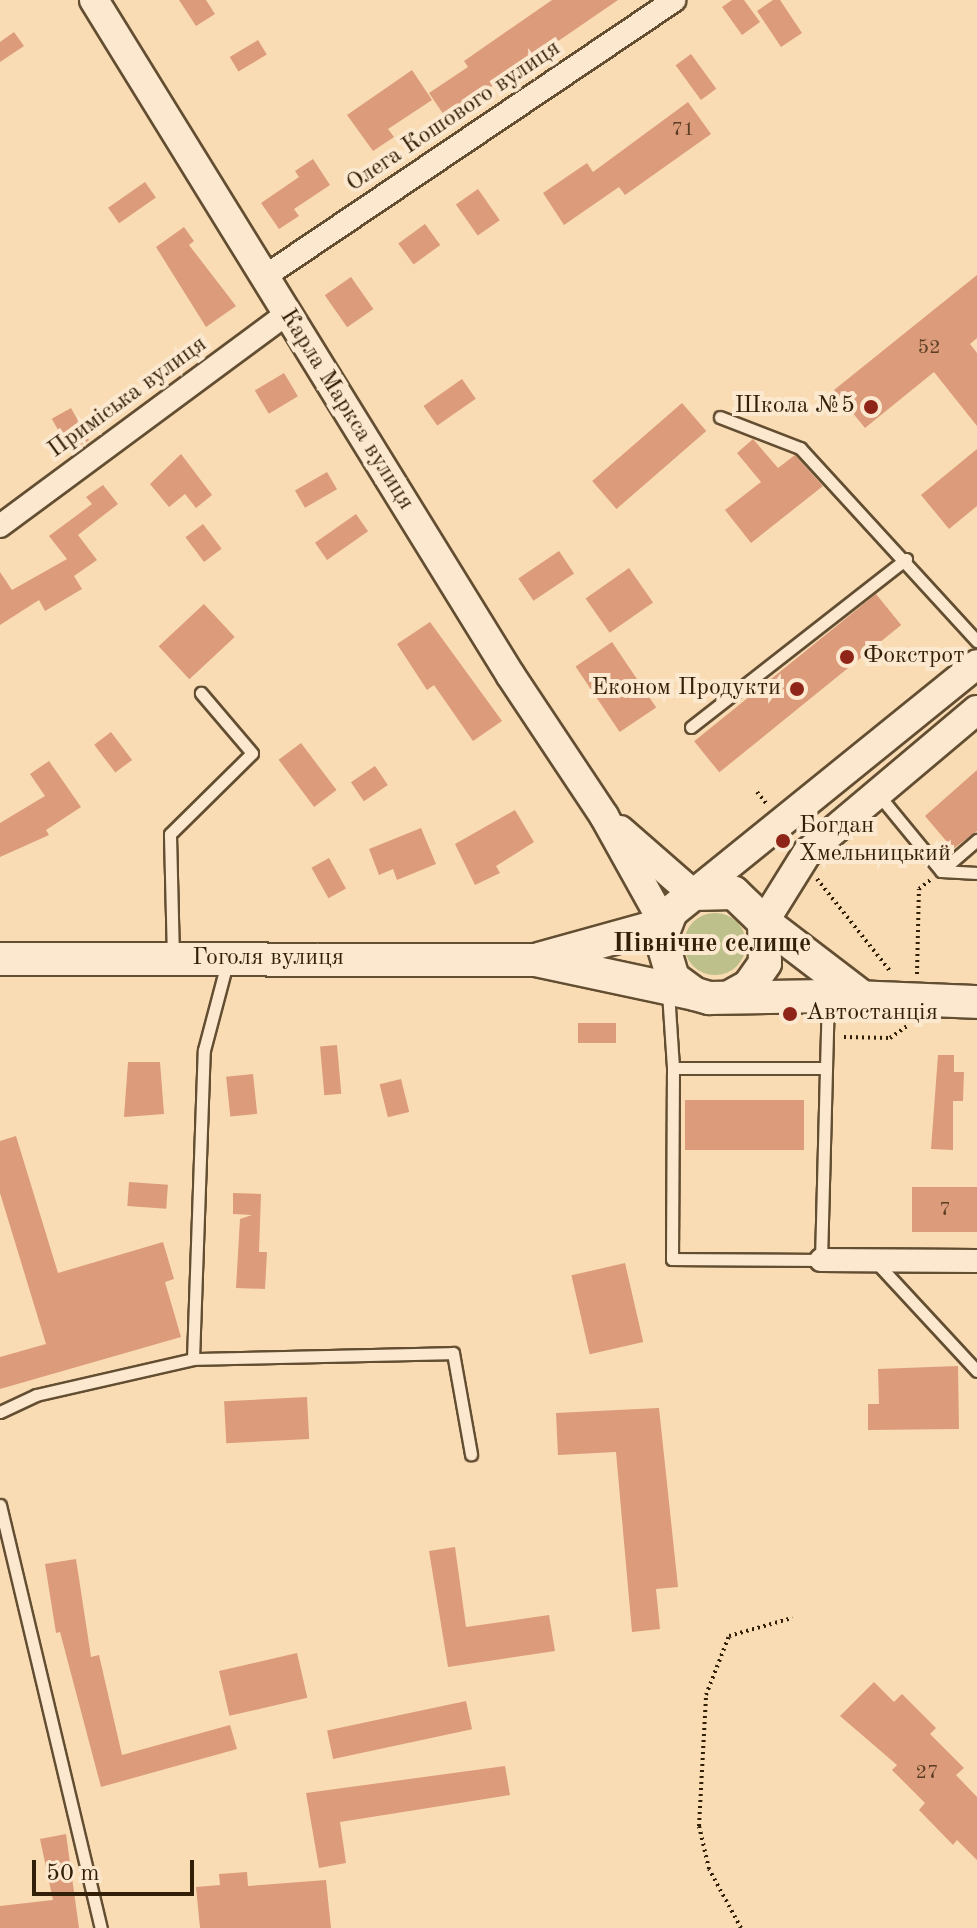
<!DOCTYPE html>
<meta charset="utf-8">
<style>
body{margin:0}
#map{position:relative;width:977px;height:1928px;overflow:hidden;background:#f9dcb4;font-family:"Old Standard TT",serif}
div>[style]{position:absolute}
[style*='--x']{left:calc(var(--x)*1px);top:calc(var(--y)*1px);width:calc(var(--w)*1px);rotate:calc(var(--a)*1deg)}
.green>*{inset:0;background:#bec08c}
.round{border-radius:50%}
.building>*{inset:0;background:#dc9b7a;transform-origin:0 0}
.path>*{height:4px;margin-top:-2px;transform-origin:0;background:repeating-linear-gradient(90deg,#311f07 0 2px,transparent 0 6px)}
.roads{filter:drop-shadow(2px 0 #634e32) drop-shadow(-2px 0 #634e32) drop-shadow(0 2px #634e32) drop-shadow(0 -2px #634e32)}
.service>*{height:11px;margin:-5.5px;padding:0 5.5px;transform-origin:5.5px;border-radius:5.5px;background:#fbe8ce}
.minor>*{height:22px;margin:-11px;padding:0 11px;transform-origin:11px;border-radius:11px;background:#fbe8ce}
.tertiary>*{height:28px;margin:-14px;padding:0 14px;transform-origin:14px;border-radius:14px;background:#fbe8ce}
.secondary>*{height:32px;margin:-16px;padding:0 16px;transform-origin:16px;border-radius:16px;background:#fbe8ce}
.dots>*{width:22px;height:22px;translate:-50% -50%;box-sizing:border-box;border:4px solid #fbe8ce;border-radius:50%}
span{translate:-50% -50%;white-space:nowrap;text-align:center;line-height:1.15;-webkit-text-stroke:8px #fbe8ce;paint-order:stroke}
.number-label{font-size:20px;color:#5c3e24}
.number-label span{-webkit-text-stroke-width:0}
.street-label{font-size:24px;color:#311f07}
.poi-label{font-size:24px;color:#311f07}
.right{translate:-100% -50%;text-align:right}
.left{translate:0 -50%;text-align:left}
.neighbourhood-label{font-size:26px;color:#311f07;font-weight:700}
.scale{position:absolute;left:32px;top:1860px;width:162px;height:36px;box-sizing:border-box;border:4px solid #311f07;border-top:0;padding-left:10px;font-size:24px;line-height:28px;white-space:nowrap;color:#311f07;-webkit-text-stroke:6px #fbe8ce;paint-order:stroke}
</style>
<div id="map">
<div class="green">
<div class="round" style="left:684px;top:913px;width:62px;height:62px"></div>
</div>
<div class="building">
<div style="clip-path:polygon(179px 0,206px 0,215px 14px,196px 26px)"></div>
<div style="clip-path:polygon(552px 0,618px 0,446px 118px,429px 93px,468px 67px,464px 61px)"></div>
<div style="clip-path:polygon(732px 0,744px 0,760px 22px,742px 35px,722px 7px)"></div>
<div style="clip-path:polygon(773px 0,780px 0,802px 33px,781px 47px,757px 11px)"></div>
<div style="clip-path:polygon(14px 32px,24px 46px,0 62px,0 42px)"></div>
<div style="left:258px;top:40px;width:17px;height:33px;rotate:59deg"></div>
<div style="left:691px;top:54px;width:43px;height:19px;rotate:54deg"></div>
<div style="clip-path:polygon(412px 70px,432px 100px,388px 129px,394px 137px,373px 151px,347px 115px)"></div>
<div style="clip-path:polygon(688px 102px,711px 134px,625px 195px,619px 187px,564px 225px,543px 193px,587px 163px,593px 172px)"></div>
<div style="clip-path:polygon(313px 159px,330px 185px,294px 209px,299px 216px,279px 229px,261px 203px,299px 177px,295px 171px)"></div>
<div style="left:145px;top:182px;width:19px;height:45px;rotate:55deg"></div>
<div style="left:478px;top:189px;width:38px;height:27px;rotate:55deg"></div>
<div style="left:425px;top:224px;width:26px;height:33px;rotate:54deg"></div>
<div style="clip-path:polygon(184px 227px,194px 241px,189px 245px,236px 306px,206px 327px,156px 247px)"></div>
<div style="clip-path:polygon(977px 275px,977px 338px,970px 344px,977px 353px,977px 426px,934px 372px,865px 428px,834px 390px)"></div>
<div style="left:351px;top:277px;width:39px;height:32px;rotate:55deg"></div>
<div style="left:284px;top:373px;width:27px;height:34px;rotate:59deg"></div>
<div style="left:462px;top:379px;width:24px;height:47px;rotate:55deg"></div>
<div style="left:682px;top:403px;width:37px;height:119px;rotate:49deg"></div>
<div style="left:71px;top:408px;width:37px;height:22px;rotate:61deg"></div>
<div style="clip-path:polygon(753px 439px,778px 468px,795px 455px,823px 486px,751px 543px,725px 510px,761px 482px,737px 453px)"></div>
<div style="clip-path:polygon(977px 449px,977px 506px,949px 529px,921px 495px)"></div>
<div style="clip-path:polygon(181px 454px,212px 495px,196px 508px,185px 494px,169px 507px,150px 484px)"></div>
<div style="left:327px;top:472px;width:20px;height:37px;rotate:60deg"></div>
<div style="clip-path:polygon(103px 485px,118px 504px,78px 535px,97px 560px,74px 576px,82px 589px,45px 611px,39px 600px,0 625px,0 572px,12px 590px,67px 559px,49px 536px,92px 504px,86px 497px)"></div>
<div style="left:356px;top:514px;width:21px;height:50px;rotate:55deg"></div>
<div style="left:203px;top:524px;width:31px;height:22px;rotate:53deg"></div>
<div style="left:559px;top:551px;width:27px;height:49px;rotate:56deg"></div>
<div style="left:629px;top:568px;width:42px;height:53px;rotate:55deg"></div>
<div style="left:876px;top:594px;width:40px;height:234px;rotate:51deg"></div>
<div style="left:204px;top:604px;width:45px;height:62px;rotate:47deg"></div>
<div style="clip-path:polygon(430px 622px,502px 721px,473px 741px,434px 685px,427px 690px,397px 644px)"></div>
<div style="left:612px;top:642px;width:79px;height:44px;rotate:56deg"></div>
<div style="left:111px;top:732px;width:35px;height:21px;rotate:53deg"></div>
<div style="left:301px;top:743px;width:59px;height:28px;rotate:53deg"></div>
<div style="clip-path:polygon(49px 761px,81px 807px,46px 830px,49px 835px,0 857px,0 823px,45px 796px,30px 774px)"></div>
<div style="left:375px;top:766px;width:23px;height:29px;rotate:56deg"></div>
<div style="clip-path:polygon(977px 770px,977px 831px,953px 849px,925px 816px)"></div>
<div style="clip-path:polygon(515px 810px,534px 842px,496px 866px,500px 873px,475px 885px,455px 844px)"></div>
<div style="clip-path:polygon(421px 828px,436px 864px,397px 880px,393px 869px,379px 875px,369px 849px)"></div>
<div style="left:329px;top:858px;width:35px;height:20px;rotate:61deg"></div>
<div style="left:578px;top:1023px;width:38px;height:20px"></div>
<div style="left:337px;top:1045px;width:49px;height:17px;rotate:85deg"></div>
<div style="clip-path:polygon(938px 1055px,954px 1055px,954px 1072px,964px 1072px,963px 1101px,953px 1101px,953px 1150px,931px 1149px)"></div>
<div style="clip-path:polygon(128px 1062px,160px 1062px,164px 1114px,124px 1117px)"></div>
<div style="left:253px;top:1074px;width:40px;height:27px;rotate:84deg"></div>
<div style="left:401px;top:1079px;width:34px;height:22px;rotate:76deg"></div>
<div style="left:804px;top:1100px;width:50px;height:119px;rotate:90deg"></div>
<div style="clip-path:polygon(16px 1136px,58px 1273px,163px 1242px,174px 1279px,165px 1282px,181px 1337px,0 1389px,0 1357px,46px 1344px,0 1193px,0 1141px)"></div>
<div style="left:129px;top:1182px;width:39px;height:24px;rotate:4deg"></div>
<div style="left:977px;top:1187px;width:45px;height:65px;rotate:90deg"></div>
<div style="clip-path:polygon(233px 1193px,261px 1194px,259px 1252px,267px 1252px,265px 1289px,236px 1288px,240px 1219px,252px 1215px,233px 1214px)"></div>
<div style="left:625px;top:1263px;width:81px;height:55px;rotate:77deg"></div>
<div style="clip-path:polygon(958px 1366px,959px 1429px,868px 1430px,868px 1404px,879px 1404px,878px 1369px)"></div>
<div style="left:307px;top:1397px;width:42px;height:83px;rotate:87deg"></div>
<div style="clip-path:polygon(659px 1408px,678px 1587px,656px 1589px,660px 1629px,632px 1632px,616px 1452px,558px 1455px,556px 1413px)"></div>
<div style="clip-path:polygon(455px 1547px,466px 1627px,549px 1615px,555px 1651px,448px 1667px,429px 1551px)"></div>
<div style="clip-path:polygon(76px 1559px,91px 1657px,99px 1655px,122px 1755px,230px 1725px,237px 1749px,101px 1787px,60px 1632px,56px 1633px,45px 1564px)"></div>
<div style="left:297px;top:1653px;width:46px;height:80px;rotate:77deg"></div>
<div style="clip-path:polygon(874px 1682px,894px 1702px,902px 1694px,936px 1728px,930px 1734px,964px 1768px,956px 1775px,977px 1797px,977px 1860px,957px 1840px,953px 1845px,919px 1810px,925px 1803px,892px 1770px,897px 1765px,840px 1716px)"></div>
<div style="left:466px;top:1701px;width:29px;height:142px;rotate:78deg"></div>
<div style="clip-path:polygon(505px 1766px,510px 1795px,340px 1822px,346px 1863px,319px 1868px,306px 1793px)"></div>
<div style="clip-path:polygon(66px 1834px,79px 1928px,0 1928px,0 1906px,53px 1900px,40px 1839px)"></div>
<div style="clip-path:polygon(247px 1872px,248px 1886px,326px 1880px,331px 1928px,200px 1928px,196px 1887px,220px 1885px,219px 1874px)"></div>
</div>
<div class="path">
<div style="--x:757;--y:792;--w:14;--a:51"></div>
<div style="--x:817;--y:879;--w:119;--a:51.5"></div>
<div style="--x:917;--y:974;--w:85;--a:-88.7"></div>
<div style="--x:919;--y:889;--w:14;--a:-39"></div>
<div style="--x:844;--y:1037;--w:46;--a:1.2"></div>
<div style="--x:890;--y:1038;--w:21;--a:-35"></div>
<div style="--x:741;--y:1928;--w:67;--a:-118.5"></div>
<div style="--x:709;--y:1869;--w:44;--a:-103.1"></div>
<div style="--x:699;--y:1826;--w:131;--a:-86.9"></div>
<div style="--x:706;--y:1695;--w:63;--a:-68.7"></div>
<div style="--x:729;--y:1636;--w:66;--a:-15.9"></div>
</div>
<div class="roads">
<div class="service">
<div style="--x:720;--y:417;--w:86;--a:21.2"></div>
<div style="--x:800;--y:448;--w:262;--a:47.5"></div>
<div style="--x:691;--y:727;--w:273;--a:-38"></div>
<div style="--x:877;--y:793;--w:101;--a:50.6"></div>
<div style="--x:941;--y:871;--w:36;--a:3"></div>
<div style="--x:941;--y:871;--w:48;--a:-40.7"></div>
<div style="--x:173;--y:958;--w:124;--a:-91.4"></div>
<div style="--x:170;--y:834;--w:115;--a:-44.6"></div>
<div style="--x:252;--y:753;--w:79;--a:-130.4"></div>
<div style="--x:668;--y:992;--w:76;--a:86.2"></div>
<div style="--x:673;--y:1068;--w:153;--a:0"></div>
<div style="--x:826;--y:1068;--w:70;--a:-88.4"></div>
<div style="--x:673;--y:1068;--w:191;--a:90.3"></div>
<div style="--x:672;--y:1259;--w:149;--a:0.4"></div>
<div style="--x:821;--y:1260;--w:192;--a:-88.5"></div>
<div style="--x:875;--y:1261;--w:150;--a:47.2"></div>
<div style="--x:193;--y:1359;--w:309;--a:-88"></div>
<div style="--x:204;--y:1050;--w:90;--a:-75.2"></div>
<div style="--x:0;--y:1412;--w:40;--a:-25"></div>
<div style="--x:36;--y:1395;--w:161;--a:-12.9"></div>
<div style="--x:193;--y:1359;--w:260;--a:-1.3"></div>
<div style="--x:453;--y:1353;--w:103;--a:79.9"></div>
<div style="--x:0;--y:1505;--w:435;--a:76.6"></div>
</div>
<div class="minor">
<div style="--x:264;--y:277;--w:495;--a:-34"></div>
<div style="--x:0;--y:526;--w:357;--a:-36.5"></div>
<div style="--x:821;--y:1260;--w:156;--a:0.4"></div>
</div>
<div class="tertiary">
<div style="--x:94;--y:0;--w:794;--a:58.33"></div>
<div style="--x:511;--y:676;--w:168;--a:56.4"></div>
<div style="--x:604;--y:816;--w:124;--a:60.9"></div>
<div style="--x:620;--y:830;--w:97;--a:41.2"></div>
<div style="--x:693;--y:894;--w:365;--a:-39"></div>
<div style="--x:764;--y:922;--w:81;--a:-58.1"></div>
<div style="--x:807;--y:853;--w:222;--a:-40.1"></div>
</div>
<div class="secondary">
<div style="--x:764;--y:922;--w:128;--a:37.4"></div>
<div style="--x:0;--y:959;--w:536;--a:0.11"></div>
<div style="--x:536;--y:960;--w:163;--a:12.1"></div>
<div style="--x:539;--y:959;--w:130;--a:-15.6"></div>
<div style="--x:733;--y:995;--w:18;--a:-29"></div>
<div style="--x:749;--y:986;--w:28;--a:-55"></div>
<div style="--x:765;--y:963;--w:41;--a:-91.4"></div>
<div style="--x:764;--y:922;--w:42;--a:-136"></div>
<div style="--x:734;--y:893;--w:41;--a:178.6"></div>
<div style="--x:693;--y:894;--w:28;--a:141"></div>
<div style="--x:671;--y:912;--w:28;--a:111"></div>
<div style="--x:661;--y:938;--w:42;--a:73.3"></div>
<div style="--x:673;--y:978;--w:27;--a:36"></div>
<div style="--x:695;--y:994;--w:15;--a:16"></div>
<div style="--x:709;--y:998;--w:119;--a:-1"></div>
<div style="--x:828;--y:996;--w:149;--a:2.3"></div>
</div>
</div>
<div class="dots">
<div style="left:871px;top:407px;background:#8f2418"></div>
<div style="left:847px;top:657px;background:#8f2418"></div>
<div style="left:797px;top:689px;background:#8f2418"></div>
<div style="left:783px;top:841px;background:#8f2418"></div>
<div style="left:790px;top:1014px;background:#8f2418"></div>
</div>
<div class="number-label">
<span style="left:683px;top:130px">71</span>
<span style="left:929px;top:348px">52</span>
<span style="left:945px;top:1210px">7</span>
<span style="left:927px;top:1773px">27</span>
</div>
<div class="street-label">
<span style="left:454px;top:117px;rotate:-34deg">Олега Кошового вулиця</span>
<span style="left:128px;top:398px;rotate:-36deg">Приміська вулиця</span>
<span style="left:346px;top:410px;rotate:58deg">Карла Маркса вулиця</span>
<span style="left:268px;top:959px">Гоголя вулиця</span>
</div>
<div class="poi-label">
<span class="right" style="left:855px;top:407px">Школа №5</span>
<span class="left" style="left:863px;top:657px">Фокстрот</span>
<span class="right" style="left:781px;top:689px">Економ Продукти</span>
<span class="left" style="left:799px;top:841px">Богдан<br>Хмельницький</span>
<span class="left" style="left:806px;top:1014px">Автостанція</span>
</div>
<div class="neighbourhood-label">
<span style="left:712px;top:945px">Північне селище</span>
</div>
<div class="scale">50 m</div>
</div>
